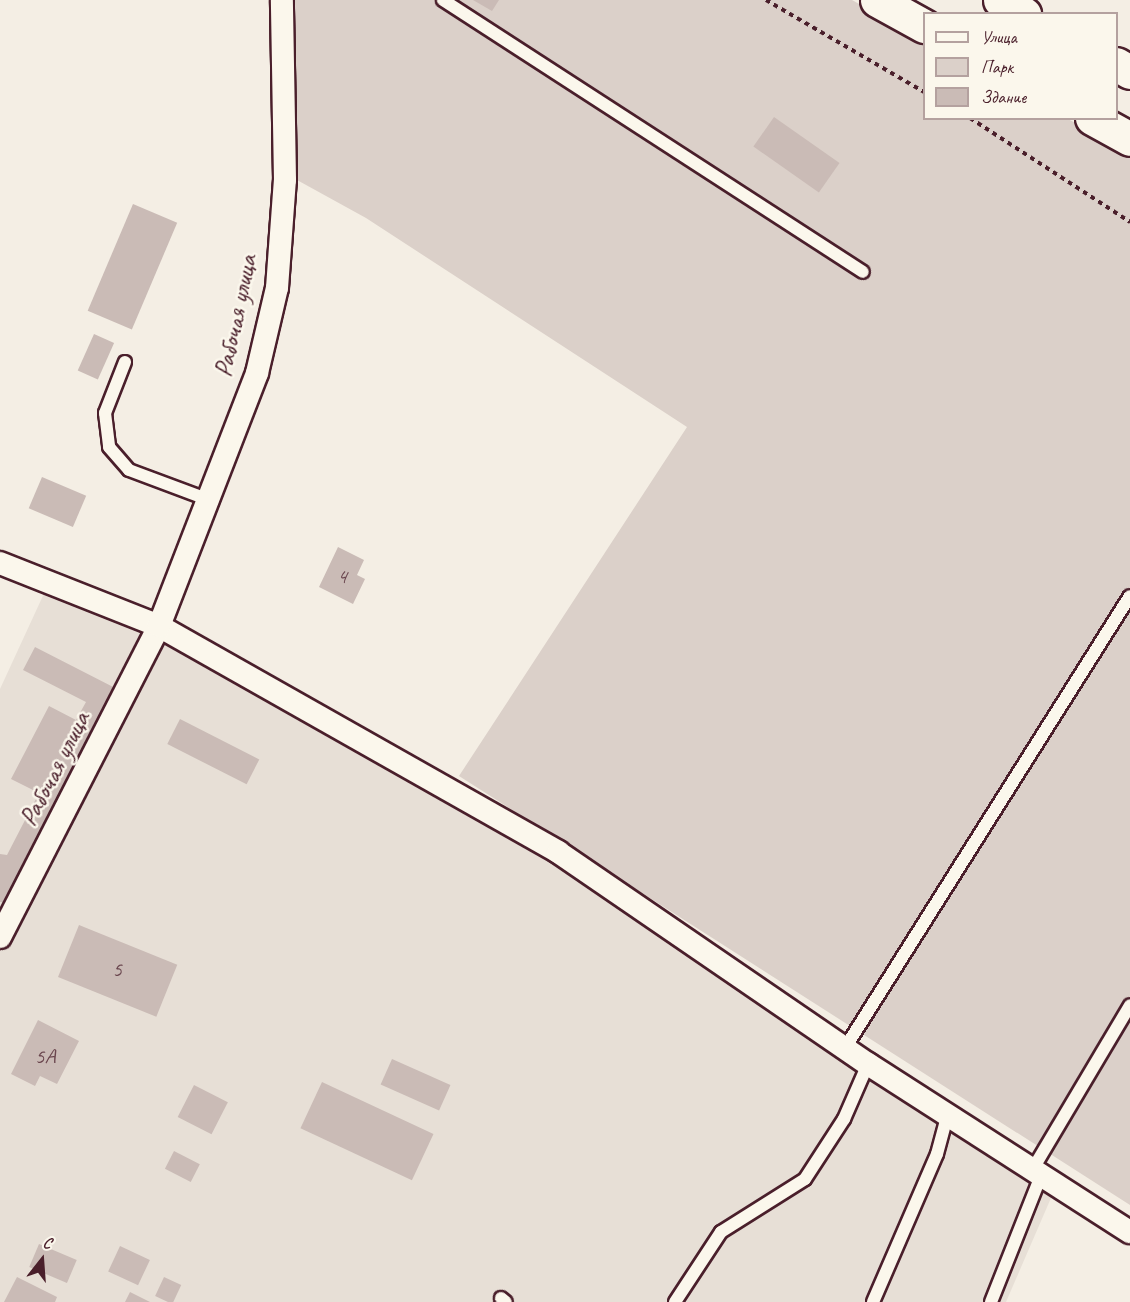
<!DOCTYPE html>
<meta charset="utf-8">
<style>
body{margin:0}
#map{position:relative;width:1130px;height:1302px;overflow:hidden;background:#f4eee4;font-family:Caveat,sans-serif}
div>[style]{position:absolute}
[style*='--x']{left:calc(var(--x)*1px);top:calc(var(--y)*1px);width:calc(var(--w)*1px);rotate:calc(var(--a)*1deg)}
.built>*{inset:0;background:#e7dfd6}
.green>*{inset:0;background:#dbd0c9}
.building>*{inset:0;background:#cabbb6;transform-origin:0 0}
.path>*{height:4px;margin-top:-2px;transform-origin:0;background:repeating-linear-gradient(90deg,#4a1f2b 0 4.5px,transparent 0 9px)}
.roads{filter:drop-shadow(2px 0 #4a1f2b) drop-shadow(-2px 0 #4a1f2b) drop-shadow(0 2px #4a1f2b) drop-shadow(0 -2px #4a1f2b)}
.lane>*{height:12px;margin:-6px;padding:0 6px;transform-origin:6px;border-radius:6px;background:#fbf7ec}
.street>*{height:22px;margin:-11px;padding:0 11px;transform-origin:11px;border-radius:11px;background:#fbf7ec}
.primary>*{height:33px;margin:-16.5px;padding:0 16.5px;transform-origin:16.5px;border-radius:16.5px;background:#fbf7ec}
span{translate:-50% -50%;white-space:nowrap;text-align:center;line-height:1.15;-webkit-text-stroke:5px #fbf7ec;paint-order:stroke}
.number-label{font-size:22px;color:#6a464e}
.number-label span{-webkit-text-stroke-width:0}
.street-label{font-size:26px;color:#4a1f2b}
.legend{position:absolute;left:923px;top:12px;width:195px;height:108px;box-sizing:border-box;background:#fbf7ec;border:2px solid #b4a19f;margin:0;padding:8px 10px;list-style:none;font-size:18px;color:#4a1f2b}
.legend li{display:flex;align-items:center;gap:12px;height:30px}
.legend b{width:30px;border:2px solid #b4a19f}
.north{position:absolute;left:12px;top:1230px;width:60px;height:60px;-webkit-text-stroke:4px #fbf7ec;paint-order:stroke;rotate:17deg;font-size:16px;font-weight:700;line-height:24px;text-align:center;color:#4a1f2b}
.north::after{content:'';display:block;margin:auto;width:21px;height:27px;background:#4a1f2b;clip-path:polygon(50% 0,100% 100%,50% 72%,0 100%)}
</style>
<div id="map">
<div class="built">
<div style="clip-path:polygon(47px 587px,174px 642px,625px 905px,843px 1061px,1054px 1191px,1006px 1302px,0 1302px,0 689px)"></div>
</div>
<div class="green">
<div style="clip-path:polygon(295px 0,852px 0,924px 40px,924px 118px,1068px 119px,1130px 153px,1130px 1205px,459px 776px,687px 427px,366px 218px,297px 180px)"></div>
</div>
<div class="building">
<div style="clip-path:polygon(473px 0,499px 0,492px 11px)"></div>
<div style="left:774px;top:117px;width:80px;height:36px;rotate:35deg"></div>
<div style="left:133px;top:204px;width:48px;height:116px;rotate:23deg"></div>
<div style="left:94px;top:334px;width:22px;height:40px;rotate:24deg"></div>
<div style="left:42px;top:477px;width:48px;height:34px;rotate:23deg"></div>
<div style="clip-path:polygon(338px 547px,364px 560px,357px 575px,365px 579px,353px 604px,319px 587px)"></div>
<div style="clip-path:polygon(35px 647px,121px 691px,15px 904px,0 902px,0 854px,7px 855px,39px 793px,11px 779px,49px 706px,76px 720px,86px 702px,23px 670px)"></div>
<div style="left:180px;top:719px;width:89px;height:28px;rotate:27deg"></div>
<div style="left:79px;top:925px;width:106px;height:56px;rotate:22deg"></div>
<div style="clip-path:polygon(38px 1020px,79px 1041px,57px 1084px,40px 1076px,35px 1086px,11px 1074px)"></div>
<div style="left:392px;top:1059px;width:64px;height:28px;rotate:24deg"></div>
<div style="left:322px;top:1082px;width:123px;height:51px;rotate:25deg"></div>
<div style="left:194px;top:1085px;width:38px;height:36px;rotate:27deg"></div>
<div style="left:174px;top:1151px;width:29px;height:20px;rotate:27deg"></div>
<div style="left:39px;top:1244px;width:41px;height:25px;rotate:23deg"></div>
<div style="left:120px;top:1246px;width:33px;height:28px;rotate:25deg"></div>
<div style="clip-path:polygon(17px 1277px,57px 1297px,55px 1302px,4px 1302px)"></div>
<div style="left:164px;top:1277px;width:19px;height:21px;rotate:25deg"></div>
<div style="clip-path:polygon(130px 1292px,150px 1302px,125px 1302px)"></div>
</div>
<div class="path">
<div style="--x:766;--y:0;--w:183;--a:30.2"></div>
<div style="--x:970;--y:118;--w:191;--a:33"></div>
</div>
<div class="roads">
<div class="lane">
<div style="--x:443;--y:0;--w:500;--a:32.93"></div>
<div style="--x:125;--y:362;--w:55;--a:111.4"></div>
<div style="--x:105;--y:413;--w:34;--a:83"></div>
<div style="--x:109;--y:447;--w:30;--a:49"></div>
<div style="--x:129;--y:470;--w:89;--a:20.5"></div>
<div style="--x:845;--y:1048;--w:534;--a:-57.77"></div>
<div style="--x:1034;--y:1167;--w:188;--a:-59.3"></div>
<div style="--x:501;--y:1298;--w:6;--a:39"></div>
<div style="--x:675;--y:1302;--w:84;--a:-56.7"></div>
<div style="--x:721;--y:1232;--w:99;--a:-32.2"></div>
<div style="--x:805;--y:1179;--w:72;--a:-57"></div>
<div style="--x:844;--y:1119;--w:60;--a:-66.4"></div>
<div style="--x:873;--y:1302;--w:161;--a:-66.6"></div>
<div style="--x:937;--y:1154;--w:42;--a:-75"></div>
<div style="--x:991;--y:1302;--w:139;--a:-68.4"></div>
</div>
<div class="street">
<div style="--x:0;--y:563;--w:171;--a:21.6"></div>
<div style="--x:159;--y:626;--w:459;--a:29.5"></div>
<div style="--x:558;--y:852;--w:376;--a:34.4"></div>
<div style="--x:868;--y:1064;--w:311;--a:32.7"></div>
<div style="--x:0;--y:937;--w:349;--a:-62.9"></div>
<div style="--x:159;--y:626;--w:271;--a:-68.8"></div>
<div style="--x:257;--y:373;--w:87;--a:-76.8"></div>
<div style="--x:277;--y:288;--w:108;--a:-85.8"></div>
<div style="--x:285;--y:180;--w:180;--a:-91"></div>
</div>
<div class="primary">
<div style="--x:877;--y:0;--w:54;--a:29"></div>
<div style="--x:1000;--y:0;--w:28;--a:30"></div>
<div style="--x:1116;--y:64;--w:16;--a:30"></div>
<div style="--x:1092;--y:118;--w:43;--a:28.9"></div>
</div>
</div>
<div class="number-label">
<span style="left:342px;top:577px">4</span>
<span style="left:117px;top:970px">5</span>
<span style="left:45px;top:1057px">5А</span>
</div>
<div class="street-label">
<span style="left:236px;top:316px;rotate:-78deg">Рабочая улица</span>
<span style="left:55px;top:769px;rotate:-63deg">Рабочая улица</span>
</div>
<ul class="legend">
<li><b style="height:8px;background:#fbf7ec"></b>Улица</li>
<li><b style="height:16px;background:#dbd0c9"></b>Парк</li>
<li><b style="height:16px;background:#cabbb6"></b>Здание</li>
</ul>
<div class="north">С</div>
</div>
